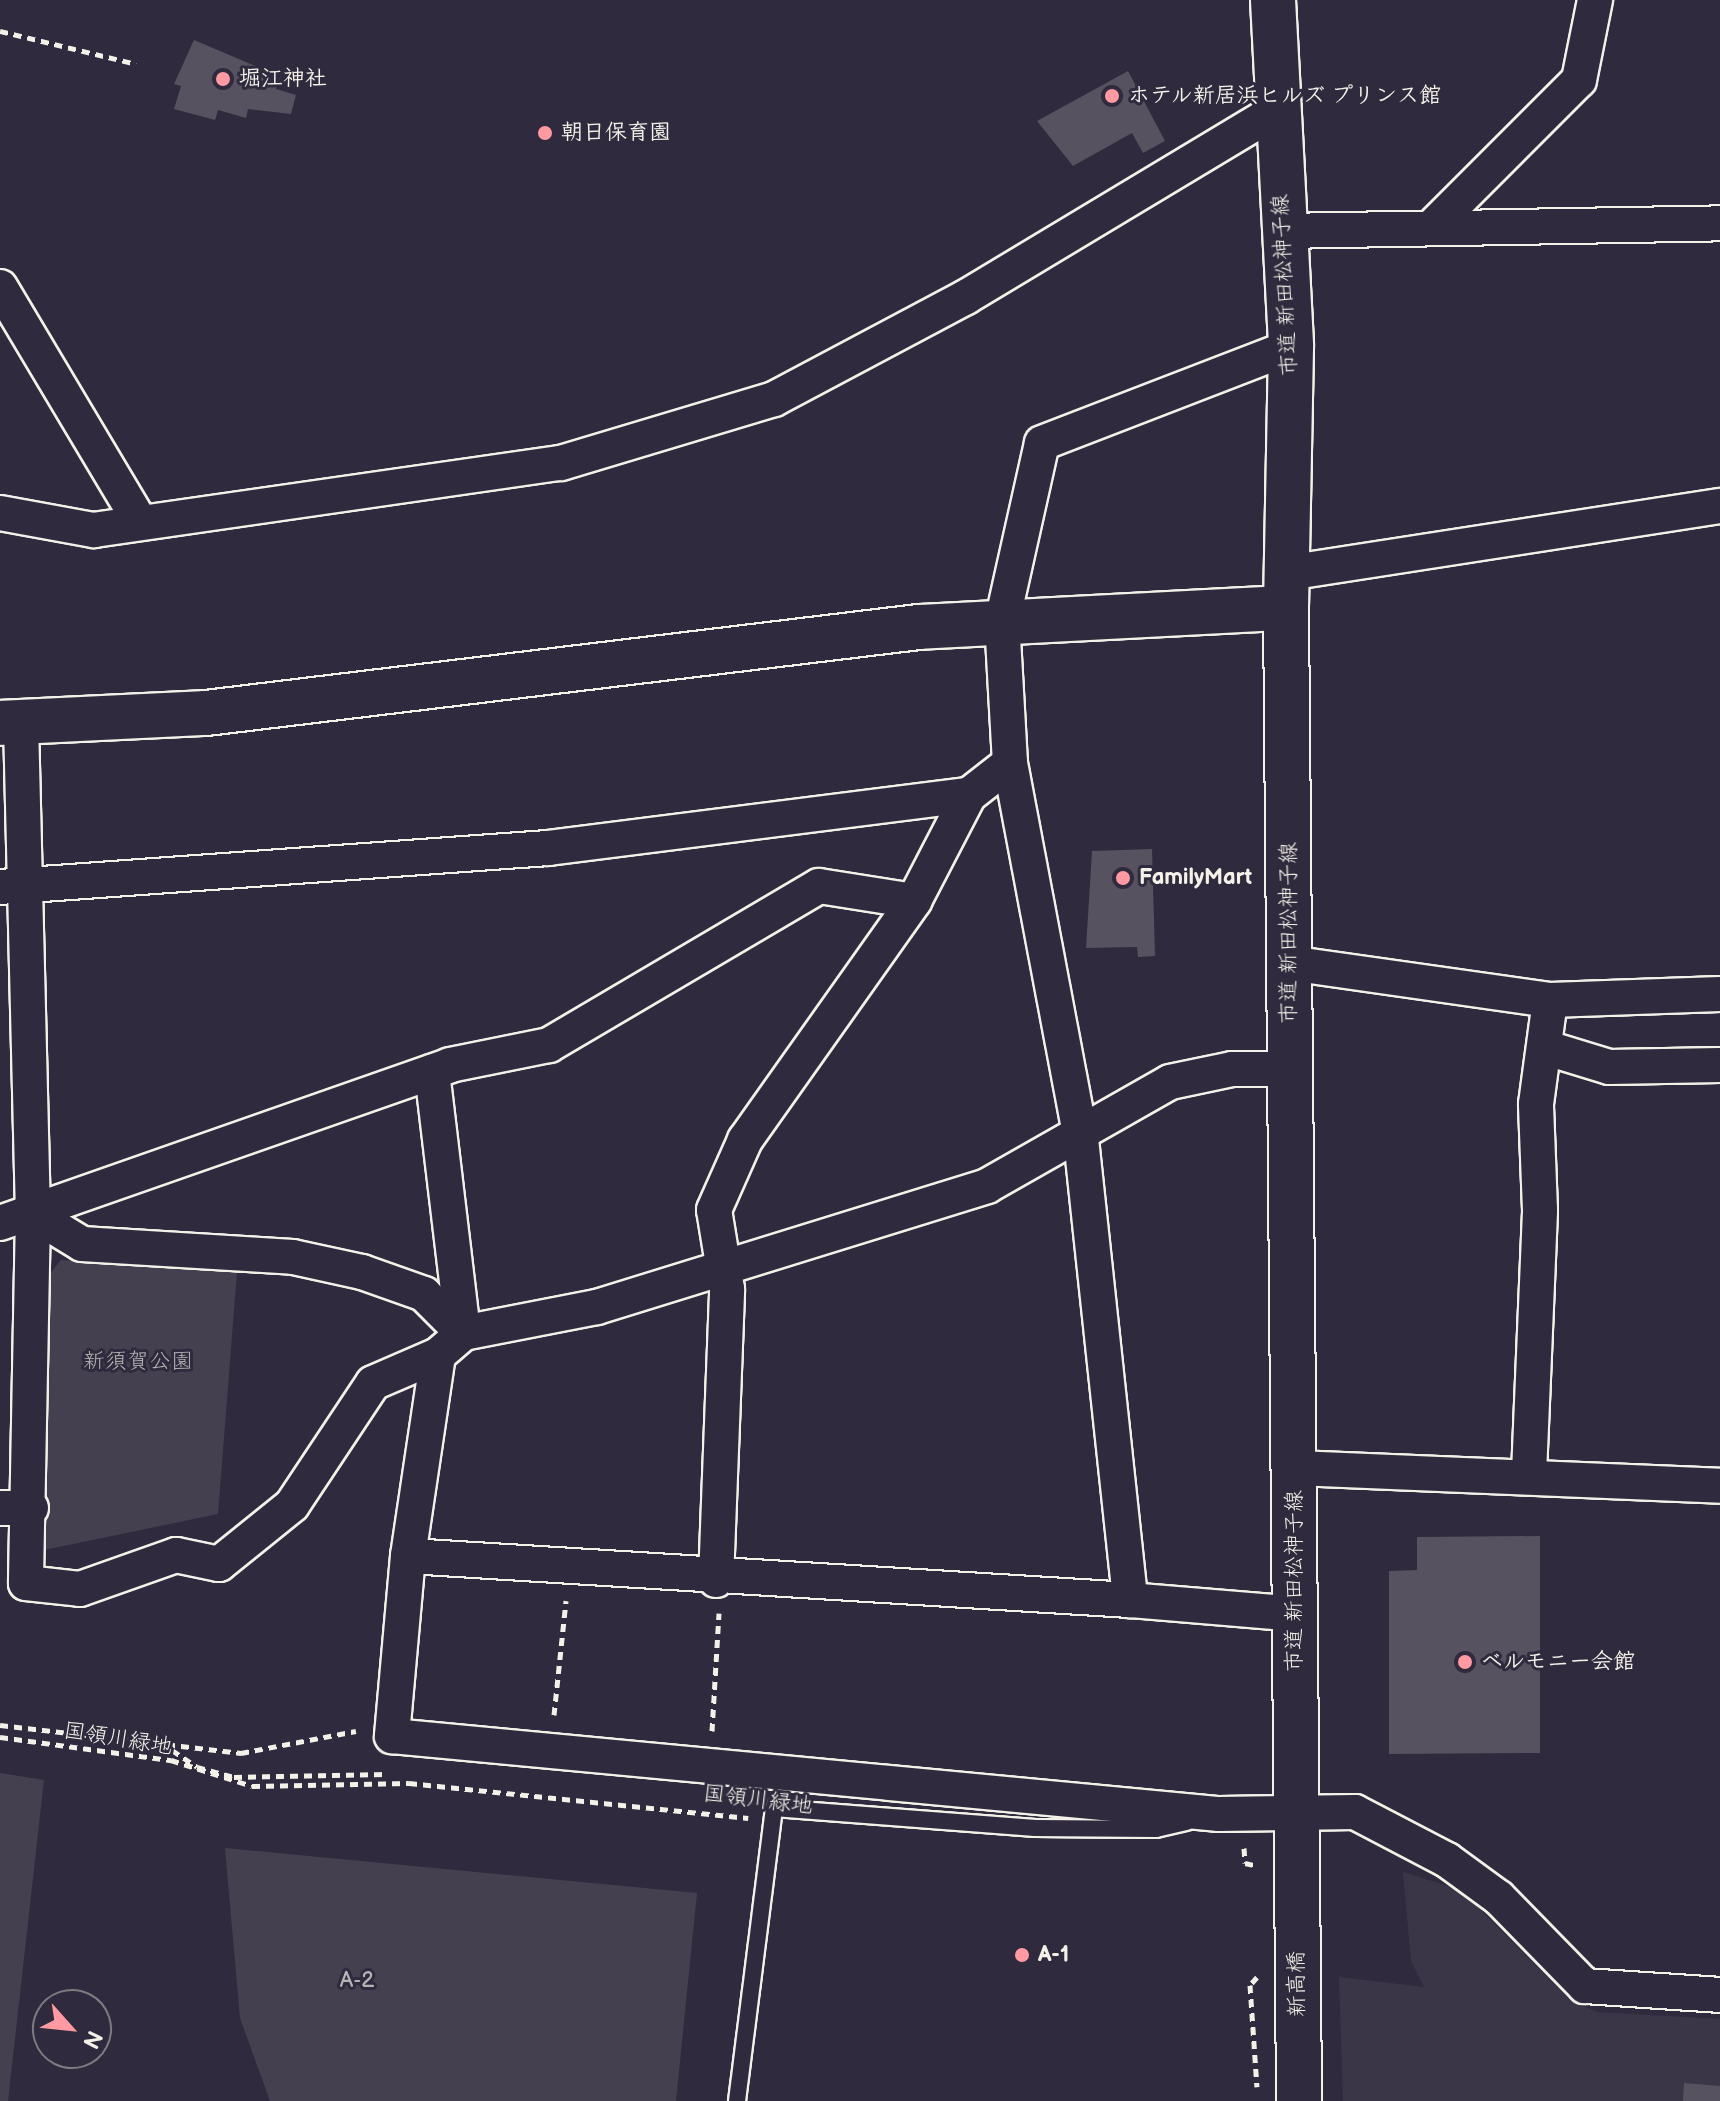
<!DOCTYPE html>
<meta charset="utf-8">
<style>
body{margin:0}
#map{position:relative;width:1720px;height:2101px;overflow:hidden;background:#2f2a3d;font-family:"Balsamiq Sans","Klee One",sans-serif}
div>[style]{position:absolute}
[style*='--x']{left:calc(var(--x)*1px);top:calc(var(--y)*1px);width:calc(var(--w)*1px);rotate:calc(var(--a)*1deg)}
.built>*{inset:0;background:#3b3647}
.green>*{inset:0;background:#454050}
.building>*{inset:0;background:#56525f}
.path>*{height:5px;margin-top:-2.5px;transform-origin:0;background:repeating-linear-gradient(90deg,#f4f1e8 0 8px,transparent 0 14px)}
.roads{filter:drop-shadow(2px 0 #f4f1e8) drop-shadow(-2px 0 #f4f1e8) drop-shadow(0 2px #f4f1e8) drop-shadow(0 -2px #f4f1e8)}
.lane>*{height:16px;margin:-8px;padding:0 8px;transform-origin:8px;border-radius:8px;background:#2f2a3d}
.street>*{height:34px;margin:-17px;padding:0 17px;transform-origin:17px;border-radius:17px;background:#2f2a3d}
.secondary>*{height:44px;margin:-22px;padding:0 22px;transform-origin:22px;border-radius:22px;background:#2f2a3d}
.dots>*{width:22px;height:22px;translate:-50% -50%;box-sizing:border-box;border:4px solid #2f2a3d;border-radius:50%}
span{translate:-50% -50%;white-space:nowrap;text-align:center;line-height:1.15;-webkit-text-stroke:6px #2f2a3d;paint-order:stroke}
.poi-label{font-size:22px;color:#f4f1e8;font-weight:700}
.left{translate:0 -50%;text-align:left}
.street-label{font-size:22px;color:#f4f1e8}
.park-label{font-size:22px;color:#b7b3b3}
.north{position:absolute;left:32px;top:1989px;width:80px;height:80px;box-sizing:border-box;background:#2f2a3d;border:2px solid #7e7a81;border-radius:50%;rotate:117deg;font-size:22px;font-weight:700;line-height:32px;text-align:center;color:#f4f1e8}
.north::after{content:'';display:block;margin:auto;width:28px;height:36px;background:#ff9aa2;clip-path:polygon(50% 0,100% 100%,50% 72%,0 100%)}
</style>
<div id="map">
<div class="built">
<div style="clip-path:polygon(1403px 1872px,1461px 1890px,1570px 2000px,1597px 2012px,1720px 2019px,1720px 2101px,1343px 2101px,1339px 1977px,1424px 1987px,1411px 1961px)"></div>
</div>
<div class="green">
<div style="clip-path:polygon(61px 1260px,237px 1272px,218px 1514px,44px 1550px,48px 1276px)"></div>
<div style="clip-path:polygon(0 1773px,44px 1780px,8px 2101px,0 2101px)"></div>
<div style="clip-path:polygon(225px 1848px,697px 1893px,676px 2101px,270px 2101px,240px 2018px)"></div>
</div>
<div class="building">
<div style="clip-path:polygon(194px 40px,265px 70px,263px 76px,278px 81px,276px 89px,296px 95px,291px 114px,248px 109px,246px 118px,218px 110px,215px 120px,174px 109px,181px 86px,174px 84px)"></div>
<div style="clip-path:polygon(1128px 71px,1165px 141px,1143px 153px,1132px 133px,1073px 166px,1037px 121px)"></div>
<div style="clip-path:polygon(1152px 849px,1155px 956px,1138px 957px,1137px 947px,1086px 948px,1092px 851px)"></div>
<div style="clip-path:polygon(1540px 1536px,1540px 1753px,1389px 1754px,1389px 1571px,1417px 1570px,1417px 1537px)"></div>
<div style="clip-path:polygon(1684px 2083px,1720px 2086px,1720px 2101px,1683px 2101px)"></div>
</div>
<div class="path">
<div style="--x:0;--y:31;--w:140;--a:13.6"></div>
<div style="--x:554;--y:1715;--w:115;--a:-84"></div>
<div style="--x:0;--y:1725;--w:243;--a:6.6"></div>
<div style="--x:241;--y:1753;--w:117;--a:-10.8"></div>
<div style="--x:712;--y:1731;--w:118;--a:-86.6"></div>
<div style="--x:0;--y:1737;--w:173;--a:7.7"></div>
<div style="--x:171;--y:1760;--w:85;--a:17.8"></div>
<div style="--x:252;--y:1786;--w:157;--a:-1.1"></div>
<div style="--x:409;--y:1783;--w:341;--a:5.9"></div>
<div style="--x:172;--y:1750;--w:30;--a:34"></div>
<div style="--x:197;--y:1767;--w:38;--a:15"></div>
<div style="--x:234;--y:1777;--w:153;--a:-1.1"></div>
<div style="--x:1244;--y:1848;--w:15;--a:86"></div>
<div style="--x:1245;--y:1863;--w:13;--a:13"></div>
<div style="--x:1257;--y:1977;--w:11;--a:131"></div>
<div style="--x:1250;--y:1985;--w:102;--a:86.1"></div>
</div>
<div class="roads">
<div class="lane">
<div style="--x:737;--y:2101;--w:295;--a:-82.8"></div>
<div style="--x:774;--y:1808;--w:262;--a:4.4"></div>
<div style="--x:1035;--y:1828;--w:121;--a:0.5"></div>
<div style="--x:1156;--y:1829;--w:31;--a:-13"></div>
</div>
<div class="street">
<div style="--x:1433;--y:226;--w:206;--a:-45"></div>
<div style="--x:1579;--y:80;--w:82;--a:-78.7"></div>
<div style="--x:1282;--y:231;--w:438;--a:-1"></div>
<div style="--x:0;--y:287;--w:274;--a:59.2"></div>
<div style="--x:0;--y:513;--w:96;--a:10.3"></div>
<div style="--x:94;--y:530;--w:472;--a:-8.2"></div>
<div style="--x:561;--y:463;--w:222;--a:-16.7"></div>
<div style="--x:774;--y:399;--w:217;--a:-28"></div>
<div style="--x:966;--y:297;--w:362;--a:-31"></div>
<div style="--x:1287;--y:573;--w:438;--a:-8.8"></div>
<div style="--x:21;--y:723;--w:491;--a:88.6"></div>
<div style="--x:33;--y:1214;--w:369;--a:91.1"></div>
<div style="--x:26;--y:1583;--w:54;--a:6.3"></div>
<div style="--x:80;--y:1589;--w:102;--a:-19.5"></div>
<div style="--x:176;--y:1555;--w:44;--a:11.8"></div>
<div style="--x:219;--y:1564;--w:94;--a:-38.9"></div>
<div style="--x:292;--y:1505;--w:146;--a:-56.4"></div>
<div style="--x:373;--y:1383;--w:71;--a:-23.3"></div>
<div style="--x:438;--y:1355;--w:33;--a:-41"></div>
<div style="--x:463;--y:1333;--w:136;--a:-11"></div>
<div style="--x:597;--y:1307;--w:408;--a:-17.2"></div>
<div style="--x:987;--y:1186;--w:210;--a:-29.6"></div>
<div style="--x:1170;--y:1082;--w:63;--a:-11.8"></div>
<div style="--x:1232;--y:1069;--w:58;--a:0"></div>
<div style="--x:1010;--y:763;--w:383;--a:79.3"></div>
<div style="--x:1081;--y:1139;--w:464;--a:83.9"></div>
<div style="--x:1130;--y:1600;--w:723;--a:-176.51"></div>
<div style="--x:408;--y:1556;--w:181;--a:95.1"></div>
<div style="--x:392;--y:1736;--w:831;--a:5.39"></div>
<div style="--x:1219;--y:1814;--w:136;--a:-0.8"></div>
<div style="--x:1355;--y:1812;--w:104;--a:27.6"></div>
<div style="--x:1447;--y:1860;--w:64;--a:36.2"></div>
<div style="--x:1499;--y:1898;--w:123;--a:45.7"></div>
<div style="--x:1585;--y:1986;--w:135;--a:3.8"></div>
<div style="--x:0;--y:887;--w:549;--a:-4.07"></div>
<div style="--x:548;--y:848;--w:424;--a:-7.2"></div>
<div style="--x:1289;--y:963;--w:264;--a:8.1"></div>
<div style="--x:1550;--y:1000;--w:170;--a:-2"></div>
<div style="--x:1547;--y:1048;--w:65;--a:17"></div>
<div style="--x:1609;--y:1067;--w:111;--a:-1"></div>
<div style="--x:432;--y:1072;--w:263;--a:83.2"></div>
<div style="--x:33;--y:1214;--w:57;--a:31.5"></div>
<div style="--x:82;--y:1244;--w:211;--a:3.5"></div>
<div style="--x:293;--y:1257;--w:71;--a:12.3"></div>
<div style="--x:362;--y:1272;--w:66;--a:19.5"></div>
<div style="--x:424;--y:1294;--w:55;--a:45"></div>
<div style="--x:0;--y:1223;--w:477;--a:-19.3"></div>
<div style="--x:450;--y:1065;--w:101;--a:-11.4"></div>
<div style="--x:549;--y:1045;--w:313;--a:-30.5"></div>
<div style="--x:819;--y:886;--w:96;--a:9"></div>
<div style="--x:914;--y:901;--w:119;--a:-62.6"></div>
<div style="--x:969;--y:795;--w:52;--a:-38"></div>
<div style="--x:1010;--y:763;--w:141;--a:-93.2"></div>
<div style="--x:1002;--y:622;--w:183;--a:-77.4"></div>
<div style="--x:1042;--y:443;--w:267;--a:-21.1"></div>
<div style="--x:1295;--y:1468;--w:425;--a:2.4"></div>
<div style="--x:1529;--y:1474;--w:264;--a:-87.6"></div>
<div style="--x:1540;--y:1210;--w:106;--a:-92.2"></div>
<div style="--x:1536;--y:1104;--w:105;--a:-82.3"></div>
<div style="--x:0;--y:1508;--w:31;--a:0"></div>
<div style="--x:408;--y:1556;--w:203;--a:-81.5"></div>
<div style="--x:716;--y:1580;--w:291;--a:-87.8"></div>
<div style="--x:727;--y:1289;--w:80;--a:-99.3"></div>
<div style="--x:714;--y:1210;--w:77;--a:-66.1"></div>
<div style="--x:745;--y:1140;--w:293;--a:-54.7"></div>
<div style="--x:1130;--y:1600;--w:166;--a:4.8"></div>
</div>
<div class="secondary">
<div style="--x:1273;--y:0;--w:347;--a:87"></div>
<div style="--x:1291;--y:347;--w:261;--a:91.1"></div>
<div style="--x:1286;--y:608;--w:1493;--a:89.5"></div>
<div style="--x:0;--y:723;--w:206;--a:-2.8"></div>
<div style="--x:206;--y:713;--w:718;--a:-6.88"></div>
<div style="--x:919;--y:627;--w:367;--a:-3"></div>
</div>
</div>
<div class="dots">
<div style="left:223px;top:79px;background:#ff9aa2"></div>
<div style="left:1112px;top:96px;background:#ff9aa2"></div>
<div style="left:545px;top:133px;background:#ff9aa2"></div>
<div style="left:1123px;top:878px;background:#ff9aa2"></div>
<div style="left:1465px;top:1662px;background:#ff9aa2"></div>
<div style="left:1022px;top:1955px;background:#ff9aa2"></div>
</div>
<div class="poi-label">
<span class="left" style="left:239px;top:79px">堀江神社</span>
<span class="left" style="left:1128px;top:96px">ホテル新居浜ヒルズ プリンス館</span>
<span class="left" style="left:561px;top:133px">朝日保育園</span>
<span class="left" style="left:1139px;top:878px">FamilyMart</span>
<span class="left" style="left:1481px;top:1662px">ベルモニー会館</span>
<span class="left" style="left:1038px;top:1955px">A-1</span>
</div>
<div class="street-label">
<span style="left:1285px;top:285px;rotate:-93deg">市道 新田松神子線</span>
<span style="left:1289px;top:933px;rotate:-90deg">市道 新田松神子線</span>
<span style="left:1295px;top:1581px;rotate:-90deg">市道 新田松神子線</span>
<span style="left:118px;top:1739px;rotate:9deg">国領川緑地</span>
<span style="left:758px;top:1800px;rotate:7deg">国領川緑地</span>
<span style="left:1297px;top:1984px;rotate:-91deg">新高橋</span>
</div>
<div class="park-label">
<span style="left:138px;top:1362px">新須賀公園</span>
<span style="left:357px;top:1981px">A-2</span>
</div>
<div class="north">N</div>
</div>
